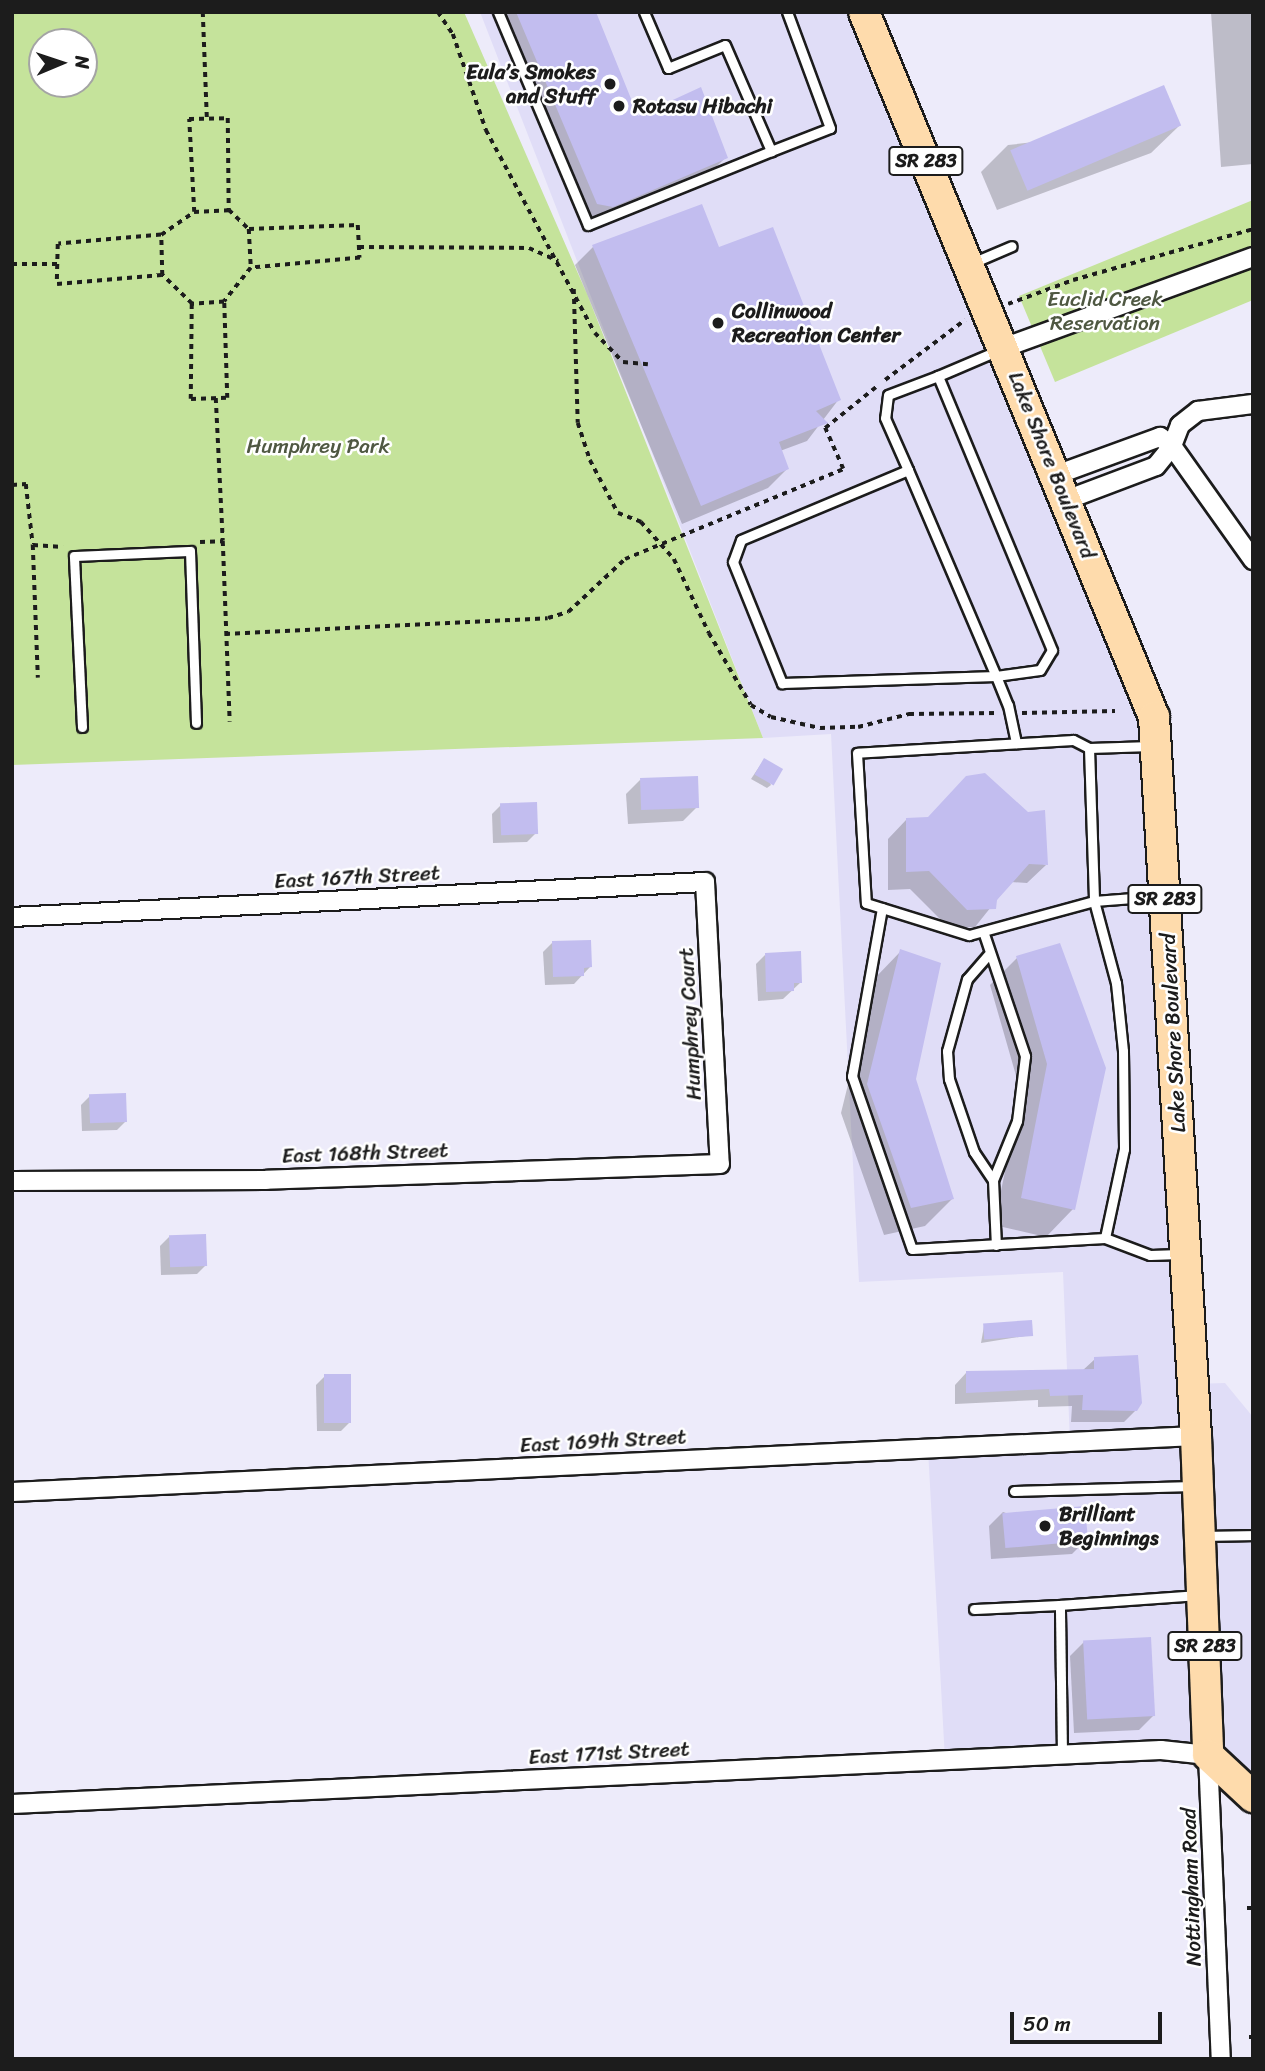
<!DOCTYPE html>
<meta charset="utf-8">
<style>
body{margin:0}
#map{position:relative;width:1265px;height:2071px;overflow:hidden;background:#edebfa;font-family:Sriracha,sans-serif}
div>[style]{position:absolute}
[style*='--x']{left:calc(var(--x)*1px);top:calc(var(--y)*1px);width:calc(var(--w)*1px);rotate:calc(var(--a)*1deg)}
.built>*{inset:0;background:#e0ddf7}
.green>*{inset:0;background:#c5e39b}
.shadow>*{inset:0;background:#0003}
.building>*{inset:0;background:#c2bdef;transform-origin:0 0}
.path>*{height:3.5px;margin-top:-1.75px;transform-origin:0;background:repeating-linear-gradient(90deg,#1c1c1c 0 5px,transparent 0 10px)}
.roads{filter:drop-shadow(2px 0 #1c1c1c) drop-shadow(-2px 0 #1c1c1c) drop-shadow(0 2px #1c1c1c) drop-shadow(0 -2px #1c1c1c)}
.service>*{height:9px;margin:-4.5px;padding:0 4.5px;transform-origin:4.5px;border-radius:4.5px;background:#fff}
.minor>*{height:18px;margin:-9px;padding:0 9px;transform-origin:9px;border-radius:9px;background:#fff}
.primary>*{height:30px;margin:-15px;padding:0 15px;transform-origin:15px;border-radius:15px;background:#fedbac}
.dots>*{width:19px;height:19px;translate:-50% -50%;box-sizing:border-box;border:4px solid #fff;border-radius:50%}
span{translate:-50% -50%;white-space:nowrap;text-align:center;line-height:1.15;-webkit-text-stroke:5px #fff;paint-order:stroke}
.shield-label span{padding:2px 5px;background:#fff;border:2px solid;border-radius:5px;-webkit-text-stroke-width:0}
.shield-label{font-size:19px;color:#1c1c1c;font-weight:700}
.poi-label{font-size:21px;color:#1c1c1c;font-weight:700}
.right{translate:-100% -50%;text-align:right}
.left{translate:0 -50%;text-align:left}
.park-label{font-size:21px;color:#4f5842}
.street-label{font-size:21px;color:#1c1c1c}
.frame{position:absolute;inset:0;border:14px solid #1c1c1c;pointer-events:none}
.north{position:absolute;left:28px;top:28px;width:70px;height:70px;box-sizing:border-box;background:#fff;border:2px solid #a4a4a4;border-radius:50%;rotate:88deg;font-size:19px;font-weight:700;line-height:28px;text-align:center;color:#1c1c1c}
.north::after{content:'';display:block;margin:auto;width:24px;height:32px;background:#1c1c1c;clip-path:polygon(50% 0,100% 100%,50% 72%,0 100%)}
.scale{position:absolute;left:1010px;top:2012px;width:152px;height:32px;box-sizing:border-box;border:4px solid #1c1c1c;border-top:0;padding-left:9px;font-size:21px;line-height:24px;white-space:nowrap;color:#1c1c1c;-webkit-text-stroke:5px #fff;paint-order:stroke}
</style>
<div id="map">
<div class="built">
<div style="clip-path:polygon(480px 12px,864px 12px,1154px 717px,1194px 1384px,1225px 1383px,1253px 1417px,1253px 1797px,1208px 1755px,945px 1760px,928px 1449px,1070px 1442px,1063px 1272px,859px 1282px,831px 734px,763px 738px)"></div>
</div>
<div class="green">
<div style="clip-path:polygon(evenodd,12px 12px,464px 12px,587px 294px,763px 738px,12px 765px,12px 12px,42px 42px,84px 42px,84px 84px,42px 84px,42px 42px)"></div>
<div style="clip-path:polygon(1253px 200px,1253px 300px,1055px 382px,1019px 296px)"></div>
</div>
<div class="shadow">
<div style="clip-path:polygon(216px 12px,263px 12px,216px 14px)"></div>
<div style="clip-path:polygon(496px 12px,594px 12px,637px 118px,726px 157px,712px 171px,598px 220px,584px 217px)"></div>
<div style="clip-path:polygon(1211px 12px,1253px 12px,1253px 164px,1221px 167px)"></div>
<div style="clip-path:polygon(1179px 126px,1151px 153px,997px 210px,981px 172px,1008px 145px)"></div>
<div style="clip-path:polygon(593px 247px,718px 249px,839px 399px,807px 441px,780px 451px,787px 469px,768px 488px,682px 524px,575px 265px)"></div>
<div style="clip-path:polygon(761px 764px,771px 785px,767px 788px,751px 779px)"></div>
<div style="clip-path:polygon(640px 780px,697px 807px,683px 821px,628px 824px,626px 794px)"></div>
<div style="clip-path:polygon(501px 805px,536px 833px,527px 842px,493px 843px,492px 814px)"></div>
<div style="clip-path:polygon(906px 820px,1046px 865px,1027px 883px,1011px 882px,975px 927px,948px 927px,910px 889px,888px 890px,888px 839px)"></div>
<div style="clip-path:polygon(552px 943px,590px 967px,574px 984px,545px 985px,543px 952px)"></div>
<div style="clip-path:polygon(1059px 945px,1073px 1209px,1046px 1237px,994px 1225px,1021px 1093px,990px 985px,1017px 958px)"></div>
<div style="clip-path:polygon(901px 951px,914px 1080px,952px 1199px,925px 1226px,884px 1235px,841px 1113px,874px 979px)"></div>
<div style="clip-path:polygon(765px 955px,801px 982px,783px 999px,758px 1001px,756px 964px)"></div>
<div style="clip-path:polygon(90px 1096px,126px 1121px,117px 1130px,82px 1131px,81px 1105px)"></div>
<div style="clip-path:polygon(169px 1237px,206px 1265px,197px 1274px,161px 1275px,160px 1246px)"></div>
<div style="clip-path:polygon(984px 1326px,1031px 1335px,981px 1343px)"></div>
<div style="clip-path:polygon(1095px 1359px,1136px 1410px,1124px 1422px,1071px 1422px,1072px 1406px,1038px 1407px,1038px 1400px,955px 1404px,955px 1385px,966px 1373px,1082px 1371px)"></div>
<div style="clip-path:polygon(325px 1376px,350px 1422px,341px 1431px,317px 1431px,316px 1385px)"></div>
<div style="clip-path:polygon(1003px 1512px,1086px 1540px,1072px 1554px,991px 1559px,989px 1526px)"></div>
<div style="clip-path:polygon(1084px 1642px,1153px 1716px,1139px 1730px,1074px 1733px,1070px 1656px)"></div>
</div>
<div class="building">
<div style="clip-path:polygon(516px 12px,596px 12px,638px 116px,701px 87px,728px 158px,613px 207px,597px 204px)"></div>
<div style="left:1164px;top:85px;width:44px;height:167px;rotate:67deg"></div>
<div style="clip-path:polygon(702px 204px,719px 247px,773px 227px,841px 400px,816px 411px,828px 423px,779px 442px,789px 469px,701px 506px,592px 245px)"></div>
<div style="left:764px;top:758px;width:22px;height:19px;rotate:30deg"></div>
<div style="clip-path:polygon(985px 773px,1028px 812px,1045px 810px,1048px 865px,1029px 864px,997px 900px,996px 909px,967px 910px,929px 871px,906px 872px,906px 818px,928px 817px,966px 776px)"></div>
<div style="left:698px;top:776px;width:32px;height:58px;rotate:88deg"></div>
<div style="left:537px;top:802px;width:32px;height:37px;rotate:88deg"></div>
<div style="clip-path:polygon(591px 940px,592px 967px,584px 968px,584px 976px,553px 977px,552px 941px)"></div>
<div style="clip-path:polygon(1060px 943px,1106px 1068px,1075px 1210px,1021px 1198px,1047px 1064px,1016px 956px)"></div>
<div style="clip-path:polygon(900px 949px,941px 963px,916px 1079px,954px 1199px,911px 1208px,867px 1084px)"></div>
<div style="clip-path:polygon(801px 951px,802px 983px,794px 983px,794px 991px,766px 992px,765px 953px)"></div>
<div style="left:126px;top:1093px;width:29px;height:37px;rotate:88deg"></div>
<div style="left:206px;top:1234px;width:32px;height:37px;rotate:88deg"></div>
<div style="left:1032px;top:1320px;width:16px;height:49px;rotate:86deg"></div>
<div style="clip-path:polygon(1138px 1355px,1142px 1403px,1137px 1411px,1082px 1410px,1083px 1395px,1050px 1396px,1049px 1389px,966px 1393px,966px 1371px,1094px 1369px,1094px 1357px)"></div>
<div style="left:324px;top:1374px;width:27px;height:49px"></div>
<div style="left:1085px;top:1506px;width:35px;height:83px;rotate:85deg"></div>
<div style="left:1151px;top:1637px;width:79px;height:68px;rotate:87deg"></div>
</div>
<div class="path">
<div style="--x:203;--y:12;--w:106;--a:87.8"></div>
<div style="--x:438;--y:12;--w:27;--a:56"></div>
<div style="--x:453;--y:34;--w:102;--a:71"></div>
<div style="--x:486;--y:130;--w:230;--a:61.8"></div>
<div style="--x:595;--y:333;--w:40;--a:46"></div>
<div style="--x:623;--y:362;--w:25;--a:5"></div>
<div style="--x:194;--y:212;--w:93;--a:-93.1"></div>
<div style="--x:189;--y:119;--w:39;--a:-1"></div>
<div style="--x:228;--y:118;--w:92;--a:89.4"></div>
<div style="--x:229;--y:210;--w:28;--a:44"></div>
<div style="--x:249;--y:229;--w:39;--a:87"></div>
<div style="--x:251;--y:268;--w:43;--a:128.5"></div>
<div style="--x:224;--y:302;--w:32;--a:176"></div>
<div style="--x:192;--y:304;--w:42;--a:-136"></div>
<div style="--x:162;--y:275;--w:40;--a:-91.4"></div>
<div style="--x:161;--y:235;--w:40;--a:-34.9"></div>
<div style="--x:194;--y:212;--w:35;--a:-3"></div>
<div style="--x:249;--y:229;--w:109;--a:-2.1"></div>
<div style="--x:358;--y:225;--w:33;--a:87"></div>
<div style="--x:360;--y:258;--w:109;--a:174.8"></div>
<div style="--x:161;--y:235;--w:103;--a:175"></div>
<div style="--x:58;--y:244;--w:40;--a:91.4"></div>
<div style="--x:57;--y:284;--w:105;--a:-4.9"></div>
<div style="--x:359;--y:247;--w:170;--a:0.3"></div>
<div style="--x:529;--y:248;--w:32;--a:24"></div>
<div style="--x:12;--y:264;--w:45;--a:0"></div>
<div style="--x:574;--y:289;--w:134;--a:88.3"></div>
<div style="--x:578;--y:423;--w:39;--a:72"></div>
<div style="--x:590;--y:460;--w:60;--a:62.2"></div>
<div style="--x:618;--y:513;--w:25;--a:21"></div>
<div style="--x:641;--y:522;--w:50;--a:48.3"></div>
<div style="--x:674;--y:559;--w:82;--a:64.7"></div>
<div style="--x:709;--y:633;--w:83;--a:59.7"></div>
<div style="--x:751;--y:705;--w:23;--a:31"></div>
<div style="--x:771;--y:717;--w:50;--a:12.7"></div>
<div style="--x:820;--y:728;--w:38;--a:-2"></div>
<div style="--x:858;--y:727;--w:53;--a:-14.3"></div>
<div style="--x:909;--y:714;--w:88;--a:-0.7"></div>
<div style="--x:192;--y:304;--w:95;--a:90.6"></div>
<div style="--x:191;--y:399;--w:36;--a:-2"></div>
<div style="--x:227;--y:398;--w:96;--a:-91.8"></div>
<div style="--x:1008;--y:304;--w:69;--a:-20.3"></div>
<div style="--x:1073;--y:280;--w:187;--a:-15.8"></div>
<div style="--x:885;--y:380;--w:100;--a:-36.9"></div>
<div style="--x:216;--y:398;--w:143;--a:87.2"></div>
<div style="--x:12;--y:485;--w:14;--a:-4"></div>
<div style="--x:26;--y:484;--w:61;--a:83.5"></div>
<div style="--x:33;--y:545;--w:30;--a:4"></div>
<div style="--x:200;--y:542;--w:23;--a:-2"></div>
<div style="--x:223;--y:541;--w:181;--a:87.8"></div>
<div style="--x:33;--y:545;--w:133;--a:87.8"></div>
<div style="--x:225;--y:634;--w:323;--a:-2.8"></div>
<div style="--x:548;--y:618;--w:21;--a:-17"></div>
<div style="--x:568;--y:612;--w:78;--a:-42.9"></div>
<div style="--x:625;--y:559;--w:236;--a:-22.4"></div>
<div style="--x:843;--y:469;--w:45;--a:-113.7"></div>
<div style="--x:825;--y:428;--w:65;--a:-38.8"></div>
<div style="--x:1022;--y:713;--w:93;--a:-1.2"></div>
<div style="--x:1247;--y:1908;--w:6;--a:0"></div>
<div style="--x:1249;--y:2037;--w:4;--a:0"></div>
</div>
<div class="roads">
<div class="service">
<div style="--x:498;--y:12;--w:231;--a:67.1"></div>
<div style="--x:588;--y:225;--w:197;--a:-22"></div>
<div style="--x:644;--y:12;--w:61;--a:66.8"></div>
<div style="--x:668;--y:68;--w:61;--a:-22"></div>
<div style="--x:725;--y:45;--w:116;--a:66.5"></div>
<div style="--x:771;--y:151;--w:63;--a:-21.3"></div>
<div style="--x:830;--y:128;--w:124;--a:-110.3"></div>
<div style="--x:972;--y:263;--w:43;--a:-23"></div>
<div style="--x:938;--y:376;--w:66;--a:-23.1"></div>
<div style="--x:908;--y:470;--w:181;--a:157.3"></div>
<div style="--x:741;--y:540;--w:23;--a:110"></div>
<div style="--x:733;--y:562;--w:131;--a:68"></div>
<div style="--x:782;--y:683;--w:214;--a:-1.9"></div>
<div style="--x:996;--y:676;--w:44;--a:-7.8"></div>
<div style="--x:1040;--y:670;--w:23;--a:-59"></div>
<div style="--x:1052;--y:650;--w:297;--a:-112.6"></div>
<div style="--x:938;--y:376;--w:53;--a:159.2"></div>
<div style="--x:888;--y:395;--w:23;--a:97"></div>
<div style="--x:885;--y:418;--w:57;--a:66.1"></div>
<div style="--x:908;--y:470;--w:224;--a:66.9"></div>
<div style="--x:996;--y:676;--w:31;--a:68"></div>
<div style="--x:1008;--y:705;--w:39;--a:78"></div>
<div style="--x:82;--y:727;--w:171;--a:-92.7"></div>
<div style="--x:74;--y:556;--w:116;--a:-2.5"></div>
<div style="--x:190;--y:551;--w:172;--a:88"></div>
<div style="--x:1151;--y:746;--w:62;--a:178.2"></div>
<div style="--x:1089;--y:748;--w:18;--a:-153"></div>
<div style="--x:1073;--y:740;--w:216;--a:176.6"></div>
<div style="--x:857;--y:753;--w:150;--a:86.6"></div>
<div style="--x:866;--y:903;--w:108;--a:17.3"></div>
<div style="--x:969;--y:935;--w:130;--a:-15.2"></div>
<div style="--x:1094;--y:901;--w:65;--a:-4.4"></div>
<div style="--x:1089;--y:748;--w:153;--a:88.1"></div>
<div style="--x:1094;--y:901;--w:85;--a:75"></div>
<div style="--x:1116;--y:983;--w:68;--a:84.1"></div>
<div style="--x:1123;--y:1051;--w:98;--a:89.4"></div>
<div style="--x:1124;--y:1149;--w:91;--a:102.1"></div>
<div style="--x:882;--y:908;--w:171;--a:100.1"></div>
<div style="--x:852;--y:1076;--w:183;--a:70.9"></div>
<div style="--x:912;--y:1249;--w:193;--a:-3.3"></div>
<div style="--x:1105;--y:1238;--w:48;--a:20.7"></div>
<div style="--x:1150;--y:1255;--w:30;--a:-2"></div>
<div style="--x:984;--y:934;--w:129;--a:71.4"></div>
<div style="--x:1025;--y:1056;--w:65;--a:97"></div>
<div style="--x:1017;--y:1121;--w:64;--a:112.1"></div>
<div style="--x:993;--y:1180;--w:65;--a:87.4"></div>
<div style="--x:988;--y:955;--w:32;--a:131"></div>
<div style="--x:967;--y:979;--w:75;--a:105.5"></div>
<div style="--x:947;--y:1051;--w:28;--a:86"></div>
<div style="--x:949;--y:1079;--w:77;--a:71.1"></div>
<div style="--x:974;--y:1152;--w:34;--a:56"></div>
<div style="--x:1014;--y:1491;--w:179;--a:-1.6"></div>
<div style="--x:1206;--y:1536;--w:47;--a:-1.2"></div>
<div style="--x:974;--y:1609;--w:86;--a:-2.7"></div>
<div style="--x:1062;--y:1754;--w:149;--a:-90.8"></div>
<div style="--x:1060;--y:1605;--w:138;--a:-4.1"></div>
</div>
<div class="minor">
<div style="--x:1003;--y:348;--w:266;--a:-20"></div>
<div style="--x:1056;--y:475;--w:111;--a:-20.1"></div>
<div style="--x:1160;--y:437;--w:15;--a:37"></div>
<div style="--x:1172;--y:446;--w:140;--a:54.6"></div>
<div style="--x:1066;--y:500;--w:96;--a:-20.7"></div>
<div style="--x:1156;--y:466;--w:26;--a:-51"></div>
<div style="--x:1172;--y:446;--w:22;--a:-69"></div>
<div style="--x:1180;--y:425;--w:23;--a:-38"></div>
<div style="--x:1198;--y:411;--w:55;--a:-7.3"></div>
<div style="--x:12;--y:917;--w:694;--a:-2.89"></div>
<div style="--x:705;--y:882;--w:282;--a:87"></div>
<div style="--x:720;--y:1164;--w:454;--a:178"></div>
<div style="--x:266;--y:1180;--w:254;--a:179.8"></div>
<div style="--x:12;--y:1492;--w:1185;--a:-2.71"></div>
<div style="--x:12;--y:1804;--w:1150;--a:-2.69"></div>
<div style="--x:1161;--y:1750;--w:47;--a:6.1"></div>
<div style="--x:1208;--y:1755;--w:304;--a:87.6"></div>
</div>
<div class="primary">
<div style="--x:864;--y:12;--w:762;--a:67.64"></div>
<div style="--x:1154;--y:717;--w:720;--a:86.66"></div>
<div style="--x:1196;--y:1436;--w:319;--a:87.8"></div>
<div style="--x:1208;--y:1755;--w:62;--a:43"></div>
</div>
</div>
<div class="dots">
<div style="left:610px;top:84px;background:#1c1c1c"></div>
<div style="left:619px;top:106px;background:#1c1c1c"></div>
<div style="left:718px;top:323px;background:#1c1c1c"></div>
<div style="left:1045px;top:1526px;background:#1c1c1c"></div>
</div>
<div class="shield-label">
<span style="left:926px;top:161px">SR 283</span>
<span style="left:1165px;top:899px">SR 283</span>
<span style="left:1205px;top:1646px">SR 283</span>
</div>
<div class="poi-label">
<span class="right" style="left:596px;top:84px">Eula’s Smokes<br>and Stuff</span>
<span class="left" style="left:633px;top:106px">Rotasu Hibachi</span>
<span class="left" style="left:732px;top:323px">Collinwood<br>Recreation Center</span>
<span class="left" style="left:1059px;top:1526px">Brilliant<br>Beginnings</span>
</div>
<div class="park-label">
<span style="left:1105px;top:311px">Euclid Creek<br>Reservation</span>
<span style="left:318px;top:446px">Humphrey Park</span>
</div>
<div class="street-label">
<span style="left:1052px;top:465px;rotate:68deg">Lake Shore Boulevard</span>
<span style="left:357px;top:877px;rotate:-3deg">East 167th Street</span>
<span style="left:690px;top:1024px;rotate:-93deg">Humphrey Court</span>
<span style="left:1173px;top:1033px;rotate:-93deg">Lake Shore Boulevard</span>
<span style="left:365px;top:1153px;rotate:-2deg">East 168th Street</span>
<span style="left:603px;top:1441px;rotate:-3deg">East 169th Street</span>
<span style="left:609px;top:1753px;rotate:-3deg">East 171st Street</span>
<span style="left:1191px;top:1887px;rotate:-92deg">Nottingham Road</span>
</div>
<div class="frame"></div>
<div class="north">N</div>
<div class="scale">50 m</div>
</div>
